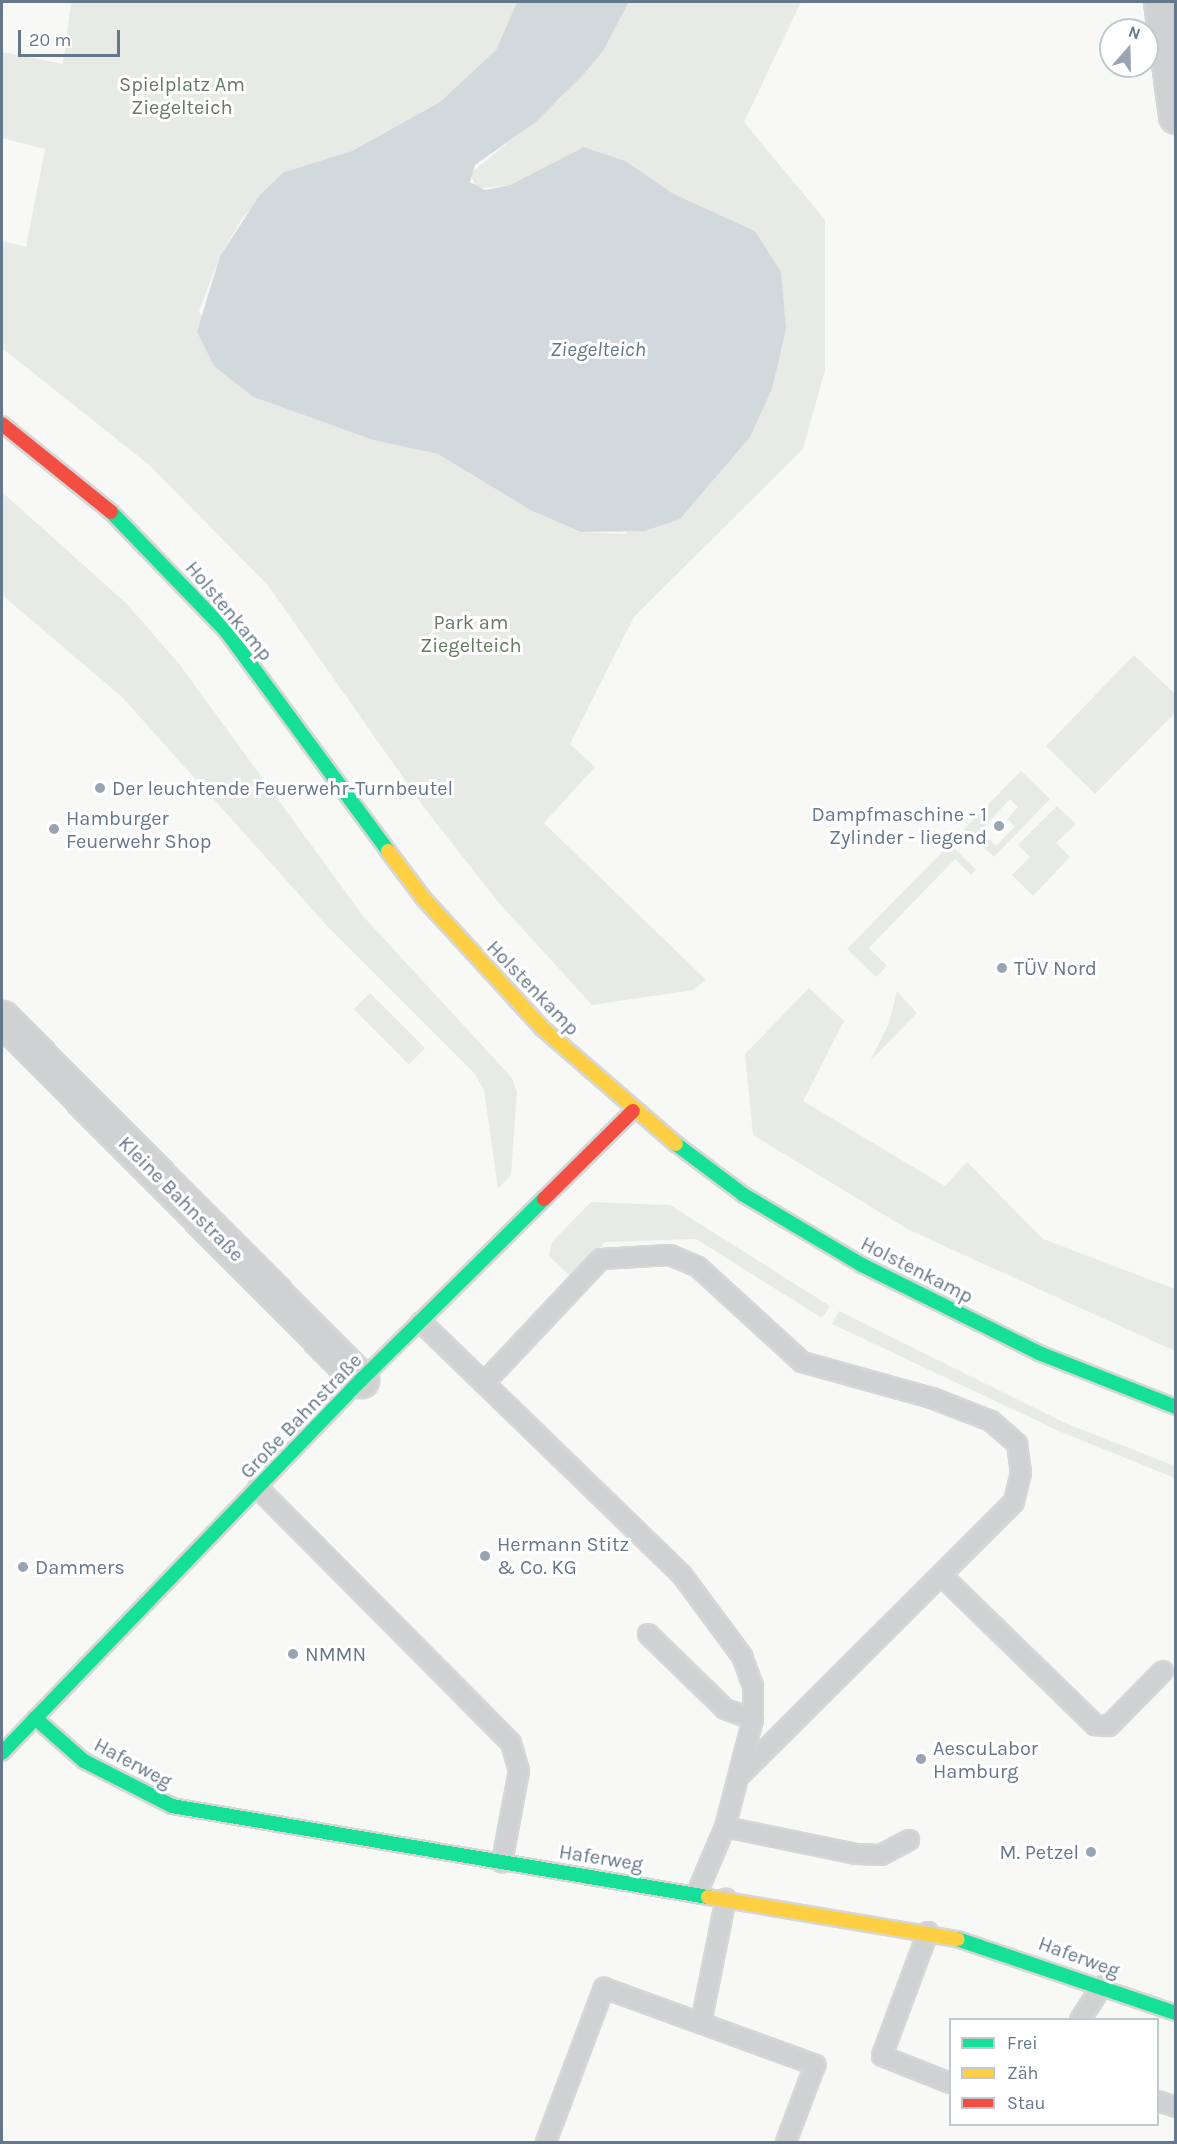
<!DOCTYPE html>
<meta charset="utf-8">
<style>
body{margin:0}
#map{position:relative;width:1177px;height:2144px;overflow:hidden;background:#f8f8f7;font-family:Karla,sans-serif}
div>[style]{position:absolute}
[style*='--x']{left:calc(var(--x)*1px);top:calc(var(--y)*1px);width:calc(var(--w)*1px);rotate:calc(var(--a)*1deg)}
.green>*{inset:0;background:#e8ebe5;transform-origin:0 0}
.water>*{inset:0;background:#d2d9dd}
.roads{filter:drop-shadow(2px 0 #d5d6d6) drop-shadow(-2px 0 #d5d6d6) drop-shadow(0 2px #d5d6d6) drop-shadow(0 -2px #d5d6d6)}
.lane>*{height:18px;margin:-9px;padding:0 9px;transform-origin:9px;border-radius:9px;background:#d0d1d2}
.street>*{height:33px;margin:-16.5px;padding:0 16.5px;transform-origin:16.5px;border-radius:16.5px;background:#d0d1d2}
.fast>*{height:14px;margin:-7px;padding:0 7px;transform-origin:7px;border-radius:7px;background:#16e098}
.slow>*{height:14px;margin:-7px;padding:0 7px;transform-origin:7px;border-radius:7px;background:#ffcf43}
.jam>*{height:14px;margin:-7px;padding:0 7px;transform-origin:7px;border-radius:7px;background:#f24e42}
.dots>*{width:16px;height:16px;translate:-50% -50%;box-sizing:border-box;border:3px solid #fff;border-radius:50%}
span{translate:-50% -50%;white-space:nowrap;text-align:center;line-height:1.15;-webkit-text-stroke:6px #fff;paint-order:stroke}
.park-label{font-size:20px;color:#647b61}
.street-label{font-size:20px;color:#65778a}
.poi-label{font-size:20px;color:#65778a}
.left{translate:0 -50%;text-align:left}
.right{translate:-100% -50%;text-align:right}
.water-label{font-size:21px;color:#617985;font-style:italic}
.frame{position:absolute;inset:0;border:3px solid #65778a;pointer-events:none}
.legend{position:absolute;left:949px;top:2018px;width:210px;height:108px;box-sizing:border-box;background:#fff;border:2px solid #c1c9d0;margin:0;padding:8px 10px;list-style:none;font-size:18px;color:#65778a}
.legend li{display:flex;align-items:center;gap:12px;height:30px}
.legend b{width:30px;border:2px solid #c1c9d0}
.north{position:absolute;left:1099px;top:18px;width:60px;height:60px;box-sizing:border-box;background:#fff;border:2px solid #c1c9d0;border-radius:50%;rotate:20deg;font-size:16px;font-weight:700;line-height:24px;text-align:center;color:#65778a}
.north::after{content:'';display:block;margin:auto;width:21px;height:27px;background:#98a4b0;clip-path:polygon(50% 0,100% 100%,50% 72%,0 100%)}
.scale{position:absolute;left:18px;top:30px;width:102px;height:27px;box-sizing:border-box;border:3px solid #65778a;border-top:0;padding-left:8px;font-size:18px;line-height:21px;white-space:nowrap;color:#65778a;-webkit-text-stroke:4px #fff;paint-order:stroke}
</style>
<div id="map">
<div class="green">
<div style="clip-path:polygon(71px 2px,517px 2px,496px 50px,440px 102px,352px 151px,284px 172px,242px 219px,220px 256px,199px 311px,253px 397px,373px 440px,438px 454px,530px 510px,581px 532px,626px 534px,755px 231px,672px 193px,626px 161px,584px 147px,510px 185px,477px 189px,470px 174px,560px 99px,603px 51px,629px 2px,801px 2px,744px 122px,825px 220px,825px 370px,803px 449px,634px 617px,570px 744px,595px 767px,544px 823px,706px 980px,693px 990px,592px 1005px,499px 903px,426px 810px,267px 584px,148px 464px,2px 348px,2px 241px,26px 247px,45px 149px,2px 138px,2px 52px,63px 64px)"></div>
<div style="clip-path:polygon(2px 492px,127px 604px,180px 665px,363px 916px,512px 1078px,517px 1092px,511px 1175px,498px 1189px,484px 1090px,474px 1073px,329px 928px,122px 697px,2px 595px)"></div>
<div style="clip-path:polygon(1134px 655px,1175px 694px,1175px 713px,1095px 794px,1046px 746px)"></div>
<div style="clip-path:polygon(evenodd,1021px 771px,1050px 799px,994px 857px,964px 829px,1021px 771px,1010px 799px,1018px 807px,1007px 819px,1015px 826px,996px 846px,980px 831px,1010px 799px)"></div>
<div style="clip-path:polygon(1057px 806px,1076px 824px,1056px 843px,1070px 857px,1033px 896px,1012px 875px,1030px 857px,1018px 845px)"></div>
<div style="clip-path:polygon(950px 844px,976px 870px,971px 875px,955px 859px,869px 948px,887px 966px,876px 977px,847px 949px)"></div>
<div style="clip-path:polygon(809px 988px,844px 1021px,803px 1101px,945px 1186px,967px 1162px,1043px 1239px,1175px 1289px,1175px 1351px,909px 1230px,753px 1135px,745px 1054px)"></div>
<div style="clip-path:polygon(897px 991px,917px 1013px,870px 1061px,889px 1023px)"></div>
<div style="left:370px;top:993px;width:78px;height:23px;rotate:45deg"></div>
<div style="clip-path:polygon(591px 1202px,670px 1205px,830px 1306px,822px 1318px,696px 1239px,605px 1242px,572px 1278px,549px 1256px,552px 1242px)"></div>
<div style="clip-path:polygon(839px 1311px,1065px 1423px,1175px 1466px,1175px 1478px,1061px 1432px,832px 1324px)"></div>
</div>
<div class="water">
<div style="clip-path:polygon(517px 2px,629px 2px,603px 51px,583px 75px,537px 121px,475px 165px,470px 182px,485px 190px,510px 185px,584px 147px,626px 161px,672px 193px,755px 231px,781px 272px,786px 329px,772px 389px,750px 437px,680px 519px,645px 531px,581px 532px,530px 510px,438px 454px,373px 440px,253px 397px,214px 366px,197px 332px,220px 256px,260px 195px,284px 172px,352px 151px,440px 102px,496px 50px)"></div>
</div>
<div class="roads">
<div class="lane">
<div style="--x:421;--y:1322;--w:363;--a:44.1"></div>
<div style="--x:682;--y:1575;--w:101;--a:53.5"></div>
<div style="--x:742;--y:1656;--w:32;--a:70"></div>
<div style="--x:753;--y:1686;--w:33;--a:90"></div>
<div style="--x:753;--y:1719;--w:112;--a:104.5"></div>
<div style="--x:725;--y:1827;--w:72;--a:113"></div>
<div style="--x:484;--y:1383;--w:170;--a:-46.7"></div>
<div style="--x:601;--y:1259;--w:69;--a:-3.3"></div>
<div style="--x:670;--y:1255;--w:30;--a:23"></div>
<div style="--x:698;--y:1267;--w:141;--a:42.4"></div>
<div style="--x:802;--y:1362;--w:135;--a:15.5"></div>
<div style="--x:932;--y:1398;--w:63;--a:21.3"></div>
<div style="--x:991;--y:1421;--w:35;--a:41"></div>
<div style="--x:1017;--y:1444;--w:29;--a:82"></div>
<div style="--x:1021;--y:1473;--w:30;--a:104"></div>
<div style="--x:1014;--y:1502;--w:385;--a:135.1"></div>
<div style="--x:258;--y:1488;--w:359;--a:45.2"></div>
<div style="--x:511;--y:1743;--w:29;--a:74"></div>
<div style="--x:519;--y:1771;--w:93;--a:100.6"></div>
<div style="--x:942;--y:1576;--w:214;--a:44.2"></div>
<div style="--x:1095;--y:1725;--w:14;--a:4"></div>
<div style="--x:1109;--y:1726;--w:77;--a:-45.5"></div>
<div style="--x:648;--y:1634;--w:107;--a:44.2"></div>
<div style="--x:725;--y:1709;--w:30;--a:20"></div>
<div style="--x:725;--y:1827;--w:134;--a:11.6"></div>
<div style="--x:856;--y:1854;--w:25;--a:2"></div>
<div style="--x:881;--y:1855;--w:32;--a:-28"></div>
<div style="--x:928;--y:1932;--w:132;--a:110.4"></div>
<div style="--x:882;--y:2056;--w:73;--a:21.7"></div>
<div style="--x:1080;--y:2020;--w:40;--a:-57.1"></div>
<div style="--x:701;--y:2023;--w:127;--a:-78.7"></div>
<div style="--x:1158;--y:2101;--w:19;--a:18"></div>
<div style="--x:546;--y:2142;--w:165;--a:-69.4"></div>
<div style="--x:604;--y:1988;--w:225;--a:20"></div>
<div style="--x:815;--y:2065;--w:82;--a:110.6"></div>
</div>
<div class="street">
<div style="--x:1161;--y:2;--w:115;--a:82.5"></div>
<div style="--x:2;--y:1018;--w:510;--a:45.24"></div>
</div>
<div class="fast">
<div style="--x:111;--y:512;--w:165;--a:46"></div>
<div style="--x:226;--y:631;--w:273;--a:53.6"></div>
<div style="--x:676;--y:1144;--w:85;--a:36.9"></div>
<div style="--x:744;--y:1195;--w:137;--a:30.7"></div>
<div style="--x:862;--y:1265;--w:198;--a:26.4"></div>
<div style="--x:1039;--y:1353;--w:147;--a:21.5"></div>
<div style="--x:35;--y:1718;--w:65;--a:41.3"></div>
<div style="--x:84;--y:1761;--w:99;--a:27.1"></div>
<div style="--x:172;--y:1806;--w:544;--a:9.64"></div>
<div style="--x:2;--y:1753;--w:518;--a:-46.1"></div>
<div style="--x:361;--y:1380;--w:257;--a:-44.7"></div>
<div style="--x:957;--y:1939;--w:231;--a:18.7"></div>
</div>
<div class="slow">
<div style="--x:388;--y:851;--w:60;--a:53.1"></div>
<div style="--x:424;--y:899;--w:175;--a:47.5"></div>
<div style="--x:542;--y:1028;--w:177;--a:40.9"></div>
<div style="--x:708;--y:1897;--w:253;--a:9.6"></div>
</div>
<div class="jam">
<div style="--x:2;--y:424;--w:140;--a:38.9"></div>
<div style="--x:544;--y:1199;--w:125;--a:-44.7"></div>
</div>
</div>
<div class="dots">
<div style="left:100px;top:788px;background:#98a4b0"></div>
<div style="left:999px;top:826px;background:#98a4b0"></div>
<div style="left:54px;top:829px;background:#98a4b0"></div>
<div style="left:1002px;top:968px;background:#98a4b0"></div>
<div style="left:485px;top:1556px;background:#98a4b0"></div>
<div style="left:23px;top:1567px;background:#98a4b0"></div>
<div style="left:293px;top:1654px;background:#98a4b0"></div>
<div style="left:921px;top:1759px;background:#98a4b0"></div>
<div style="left:1091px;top:1852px;background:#98a4b0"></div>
</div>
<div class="park-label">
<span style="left:182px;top:96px">Spielplatz Am<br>Ziegelteich</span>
<span style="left:471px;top:634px">Park am<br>Ziegelteich</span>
</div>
<div class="street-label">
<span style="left:229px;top:611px;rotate:50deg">Holstenkamp</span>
<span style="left:533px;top:988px;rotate:46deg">Holstenkamp</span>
<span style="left:181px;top:1199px;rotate:45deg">Kleine Bahnstraße</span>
<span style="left:917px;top:1270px;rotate:27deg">Holstenkamp</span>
<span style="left:301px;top:1416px;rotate:-46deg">Große Bahnstraße</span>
<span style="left:133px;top:1763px;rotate:28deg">Haferweg</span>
<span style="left:601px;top:1858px;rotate:9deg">Haferweg</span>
<span style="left:1079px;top:1957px;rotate:20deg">Haferweg</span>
</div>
<div class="poi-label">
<span class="left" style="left:112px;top:788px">Der leuchtende Feuerwehr-Turnbeutel</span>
<span class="right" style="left:987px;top:826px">Dampfmaschine - 1<br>Zylinder - liegend</span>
<span class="left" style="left:66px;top:830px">Hamburger<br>Feuerwehr Shop</span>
<span class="left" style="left:1014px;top:968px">TÜV Nord</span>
<span class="left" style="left:497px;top:1556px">Hermann Stitz<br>&amp; Co. KG</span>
<span class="left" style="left:35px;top:1567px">Dammers</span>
<span class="left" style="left:305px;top:1654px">NMMN</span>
<span class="left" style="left:933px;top:1760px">AescuLabor<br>Hamburg</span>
<span class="right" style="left:1079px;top:1852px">M. Petzel</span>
</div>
<div class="water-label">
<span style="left:598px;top:349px">Ziegelteich</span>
</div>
<div class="frame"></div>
<ul class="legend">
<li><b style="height:8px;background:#16e098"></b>Frei</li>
<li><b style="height:8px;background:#ffcf43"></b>Zäh</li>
<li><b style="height:8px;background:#f24e42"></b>Stau</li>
</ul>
<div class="north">N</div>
<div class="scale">20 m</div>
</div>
